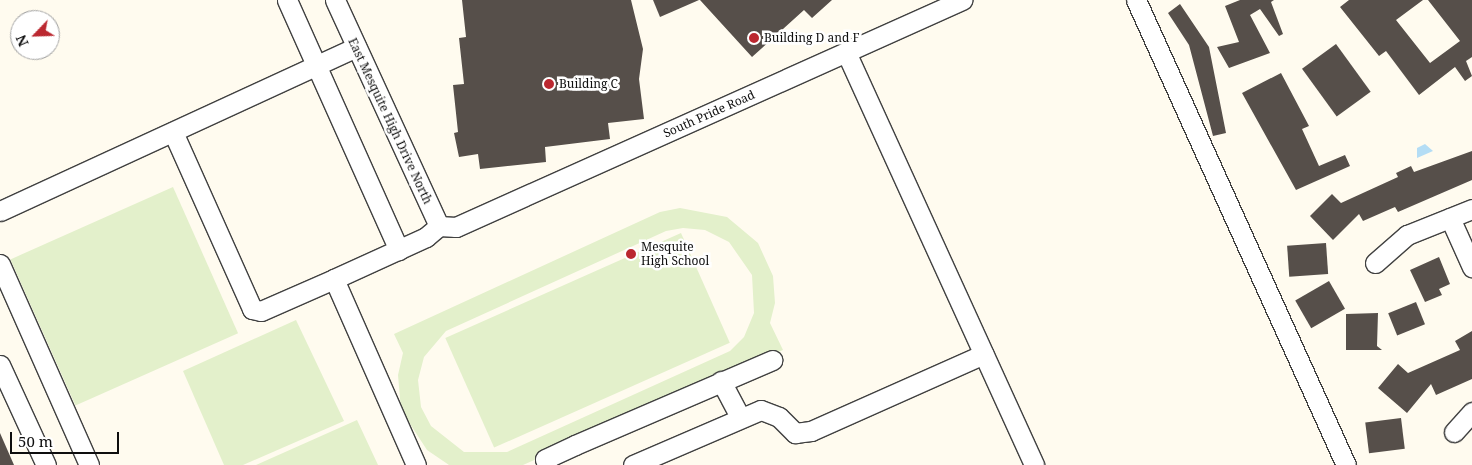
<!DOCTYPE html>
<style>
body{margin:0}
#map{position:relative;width:1472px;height:465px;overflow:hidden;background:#fffbef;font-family:"Noto Serif",serif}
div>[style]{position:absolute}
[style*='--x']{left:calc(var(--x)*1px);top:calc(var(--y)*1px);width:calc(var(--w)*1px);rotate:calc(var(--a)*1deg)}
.pitch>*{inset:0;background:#e3f0cb;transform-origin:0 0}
.water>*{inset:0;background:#b4ddf5}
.building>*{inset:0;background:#564f4a;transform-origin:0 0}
.roads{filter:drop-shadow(1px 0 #414141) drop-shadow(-1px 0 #414141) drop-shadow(0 1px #414141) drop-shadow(0 -1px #414141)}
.minor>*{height:19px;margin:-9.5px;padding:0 9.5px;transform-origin:9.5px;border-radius:9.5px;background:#fff}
.dots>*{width:14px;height:14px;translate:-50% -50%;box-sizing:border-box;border:2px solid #fff;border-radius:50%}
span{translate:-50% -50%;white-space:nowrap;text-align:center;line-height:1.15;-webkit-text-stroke:5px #fff;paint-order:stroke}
.poi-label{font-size:12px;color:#0e0e0e}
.left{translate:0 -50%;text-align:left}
.street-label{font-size:12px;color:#0e0e0e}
.north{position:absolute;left:10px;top:10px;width:50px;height:50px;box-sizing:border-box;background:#fff;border:1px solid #9f9f9f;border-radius:50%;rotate:246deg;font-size:14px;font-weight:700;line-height:20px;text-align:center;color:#0e0e0e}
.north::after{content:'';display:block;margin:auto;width:18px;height:22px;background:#bb2830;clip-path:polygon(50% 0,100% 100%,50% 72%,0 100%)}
.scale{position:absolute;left:10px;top:432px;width:109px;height:22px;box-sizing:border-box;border:2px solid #0e0e0e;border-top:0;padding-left:6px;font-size:15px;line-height:18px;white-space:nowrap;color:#0e0e0e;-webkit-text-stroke:4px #fff;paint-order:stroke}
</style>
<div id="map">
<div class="pitch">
<div style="left:173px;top:187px;width:160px;height:178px;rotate:66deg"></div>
<div style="clip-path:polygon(evenodd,680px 208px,727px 217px,758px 243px,773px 276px,775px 303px,770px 323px,783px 350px,523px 465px,449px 465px,427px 450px,401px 410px,398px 375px,403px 353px,394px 334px,660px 212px,680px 208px,683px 228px,705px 230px,729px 242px,752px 275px,754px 313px,744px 337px,730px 351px,507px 452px,464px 452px,431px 426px,421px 407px,418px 380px,424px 357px,446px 331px,666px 231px,683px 228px)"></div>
<div style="left:681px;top:233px;width:120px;height:258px;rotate:66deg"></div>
<div style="clip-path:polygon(296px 320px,344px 421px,243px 465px,224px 465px,183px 371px)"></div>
<div style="clip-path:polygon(357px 420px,378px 465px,256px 465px)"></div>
</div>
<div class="water">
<div style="clip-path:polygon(1425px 144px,1433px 151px,1417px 158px,1417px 148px)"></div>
</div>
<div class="building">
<div style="clip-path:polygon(462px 0,631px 0,643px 49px,639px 79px,644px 119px,608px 123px,610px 139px,545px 147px,546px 162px,480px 169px,478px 154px,459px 157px,454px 133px,458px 132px,453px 85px,464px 84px,459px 38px,466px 37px)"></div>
<div style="clip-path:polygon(653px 0,699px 0,660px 17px)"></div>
<div style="clip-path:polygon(700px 0,832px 0,812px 18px,804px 10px,752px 57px)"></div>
<div style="clip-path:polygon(1240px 0,1274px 0,1271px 2px,1283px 34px,1279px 36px,1260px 9px,1250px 15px,1270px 53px,1229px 68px,1217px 47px,1239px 42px,1225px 6px)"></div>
<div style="clip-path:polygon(1349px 0,1423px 0,1396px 20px,1430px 63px,1460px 41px,1428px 0,1472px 0,1472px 57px,1466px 61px,1472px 76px,1465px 81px,1455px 67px,1419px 95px,1386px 51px,1379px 56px,1340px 7px)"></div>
<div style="clip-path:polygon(1180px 4px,1209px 47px,1226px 133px,1213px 136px,1189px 45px,1168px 13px)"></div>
<div style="left:1336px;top:44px;width:59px;height:42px;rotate:54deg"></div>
<div style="clip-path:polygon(1281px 73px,1309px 126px,1302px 129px,1319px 166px,1345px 155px,1350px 166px,1296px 190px,1242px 93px)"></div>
<div style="clip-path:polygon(1472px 151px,1472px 180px,1398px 212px,1395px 207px,1363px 221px,1359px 214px,1333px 240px,1310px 216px,1332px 194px,1341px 203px,1398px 177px,1396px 173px,1411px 166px,1414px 172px)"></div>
<div style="left:1326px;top:243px;width:31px;height:39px;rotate:86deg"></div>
<div style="clip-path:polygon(1439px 257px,1450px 284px,1439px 289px,1442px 295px,1425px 302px,1410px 270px)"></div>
<div style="left:1329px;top:281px;width:32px;height:39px;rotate:60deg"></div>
<div style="left:1416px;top:302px;width:24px;height:30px;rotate:68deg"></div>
<div style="clip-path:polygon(1378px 313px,1377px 346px,1382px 350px,1346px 350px,1346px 314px)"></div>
<div style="clip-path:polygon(1472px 331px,1472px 379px,1436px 395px,1431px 384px,1407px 413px,1378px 388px,1398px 364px,1408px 373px,1460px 350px,1455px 341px)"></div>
<div style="left:1401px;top:418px;width:31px;height:36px;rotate:83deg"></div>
<div style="clip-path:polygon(0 433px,14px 465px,0 465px)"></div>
</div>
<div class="roads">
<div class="minor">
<div style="--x:287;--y:0;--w:274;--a:65.9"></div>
<div style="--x:335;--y:0;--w:249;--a:65.3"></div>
<div style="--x:439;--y:226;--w:17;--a:3"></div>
<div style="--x:456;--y:227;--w:555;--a:-24.16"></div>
<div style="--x:1136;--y:0;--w:510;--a:65.7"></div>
<div style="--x:846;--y:52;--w:454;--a:65.5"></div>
<div style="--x:173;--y:132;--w:194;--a:65.9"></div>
<div style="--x:252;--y:309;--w:9;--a:13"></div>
<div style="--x:261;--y:311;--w:80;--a:-23.7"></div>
<div style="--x:334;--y:279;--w:101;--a:-24.5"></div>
<div style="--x:426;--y:237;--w:17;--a:-40"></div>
<div style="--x:0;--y:211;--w:392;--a:-24.7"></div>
<div style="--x:1450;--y:218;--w:54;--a:65.8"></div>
<div style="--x:1375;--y:263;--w:43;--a:-41.2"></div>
<div style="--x:1407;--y:235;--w:70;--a:-21.8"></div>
<div style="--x:0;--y:264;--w:220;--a:66.1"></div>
<div style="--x:334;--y:279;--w:203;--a:66.2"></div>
<div style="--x:0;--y:365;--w:110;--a:65.3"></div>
<div style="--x:721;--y:381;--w:41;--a:62.2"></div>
<div style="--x:1454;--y:432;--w:27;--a:-48"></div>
<div style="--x:547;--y:465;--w:6;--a:-108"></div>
<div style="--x:545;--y:459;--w:33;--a:-25"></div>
<div style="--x:575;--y:445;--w:215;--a:-23.3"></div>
<div style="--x:633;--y:465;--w:139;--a:-23.3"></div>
<div style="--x:761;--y:410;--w:19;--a:21"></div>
<div style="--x:779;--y:417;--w:23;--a:45"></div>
<div style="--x:795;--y:433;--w:16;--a:-7"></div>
<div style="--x:811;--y:431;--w:189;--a:-24"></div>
</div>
</div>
<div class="dots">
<div style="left:754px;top:38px;background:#bb2830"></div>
<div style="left:549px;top:84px;background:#bb2830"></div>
<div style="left:631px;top:254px;background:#bb2830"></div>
</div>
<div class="poi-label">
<span class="left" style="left:764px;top:38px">Building D and F</span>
<span class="left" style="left:559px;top:84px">Building C</span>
<span class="left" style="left:641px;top:254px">Mesquite<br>High School</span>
</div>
<div class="street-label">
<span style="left:709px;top:114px;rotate:-24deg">South Pride Road</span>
<span style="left:390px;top:121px;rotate:65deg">East Mesquite High Drive North</span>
</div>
<div class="north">N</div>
<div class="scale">50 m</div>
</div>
